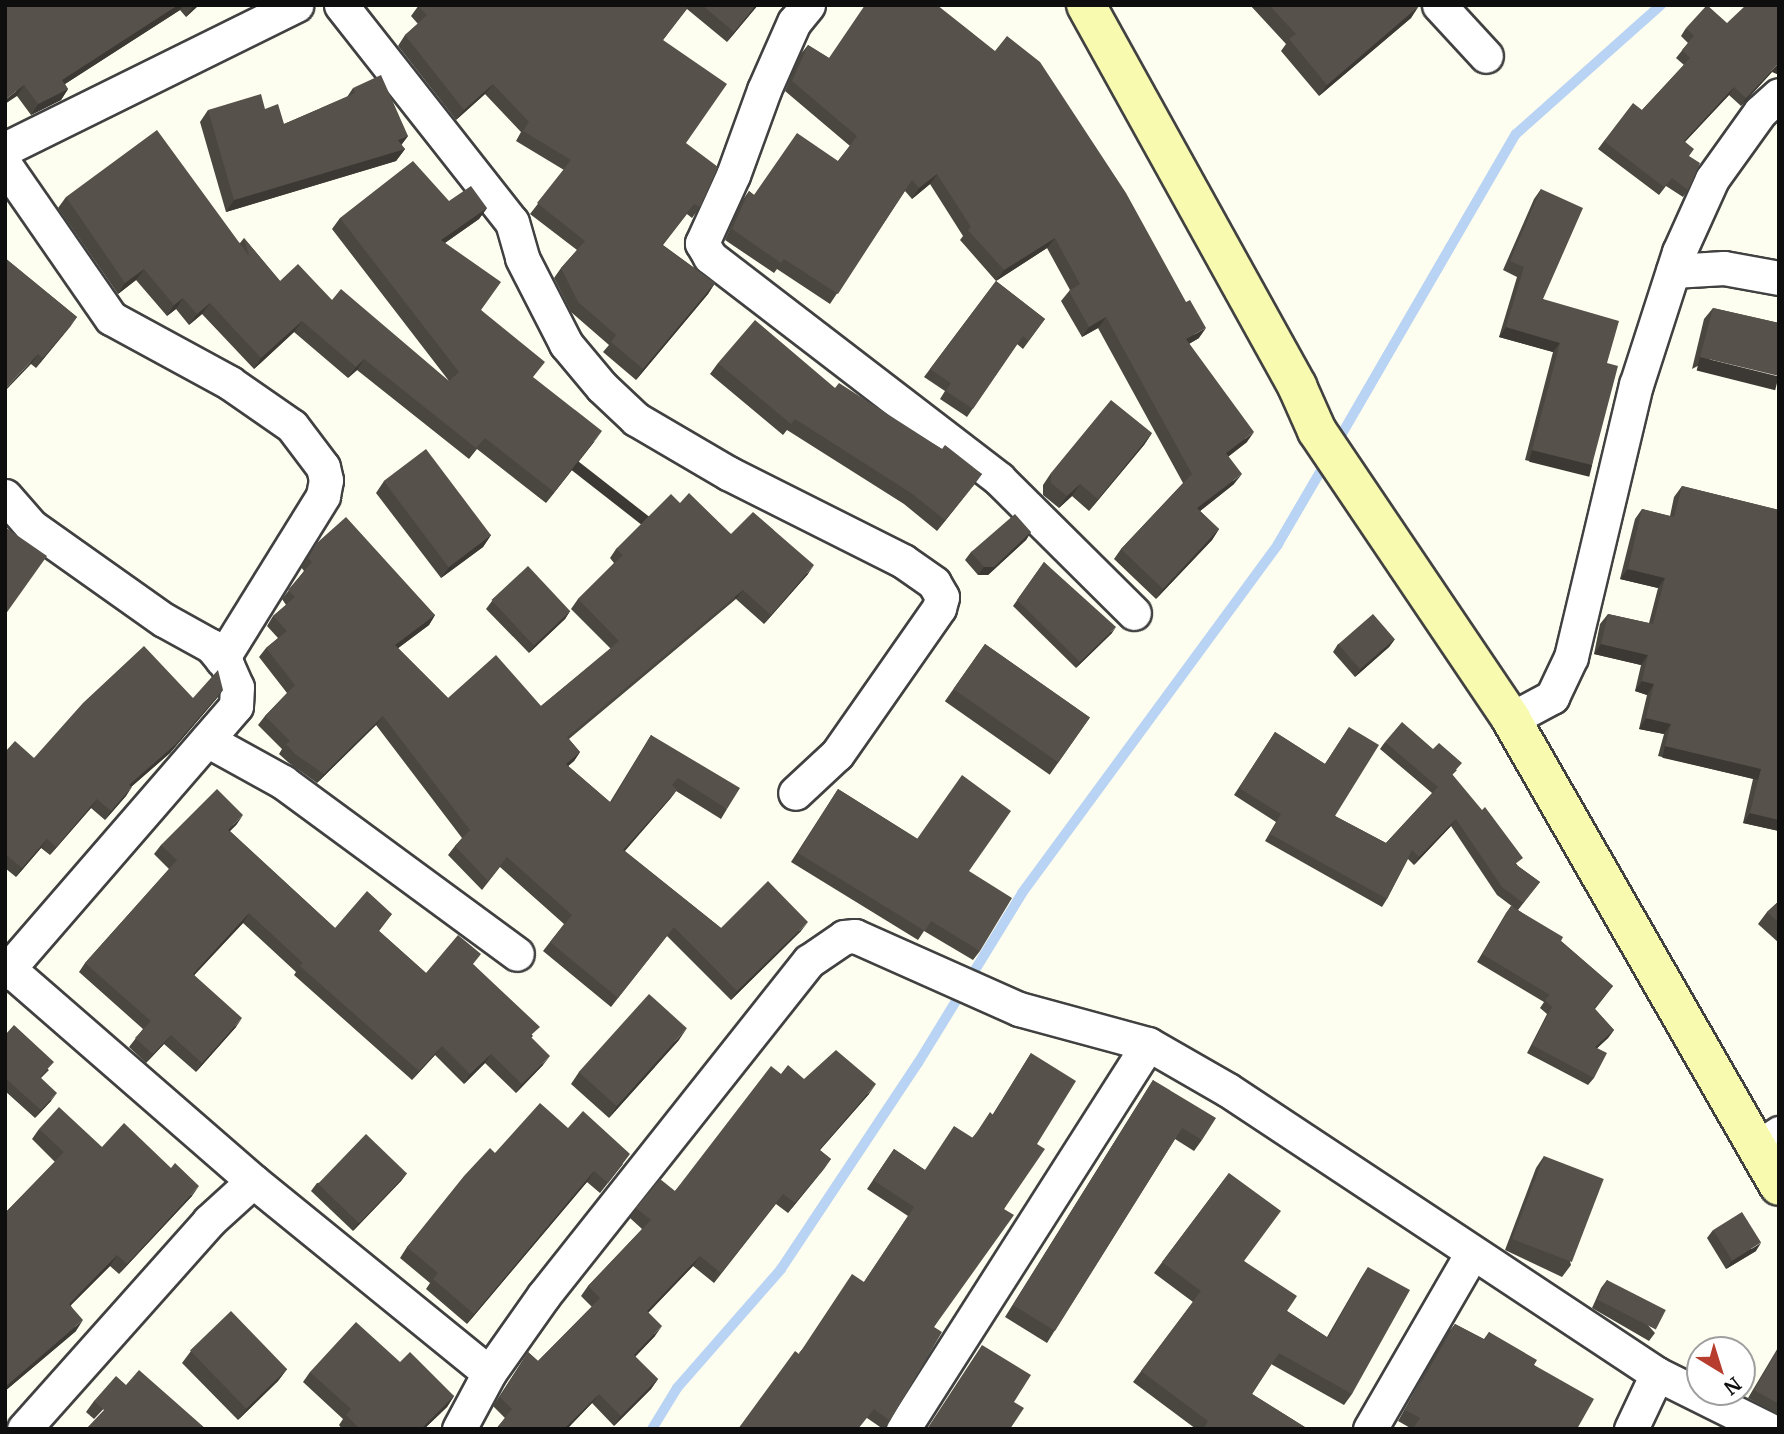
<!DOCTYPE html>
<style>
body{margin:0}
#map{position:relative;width:1784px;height:1434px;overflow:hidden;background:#fefef0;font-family:Merriweather,serif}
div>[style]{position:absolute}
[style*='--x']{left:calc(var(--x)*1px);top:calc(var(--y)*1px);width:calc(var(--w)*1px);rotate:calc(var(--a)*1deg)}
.stream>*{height:10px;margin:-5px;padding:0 5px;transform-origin:5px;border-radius:5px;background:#b8d3f3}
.roads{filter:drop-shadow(2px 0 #414141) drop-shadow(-2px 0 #414141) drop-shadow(0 2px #414141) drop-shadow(0 -2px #414141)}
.street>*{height:33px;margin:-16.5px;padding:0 16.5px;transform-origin:16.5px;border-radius:16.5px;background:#fff}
.secondary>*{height:38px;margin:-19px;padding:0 19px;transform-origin:19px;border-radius:19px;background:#f7faaf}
.wall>*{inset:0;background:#4a4640;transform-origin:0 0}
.shaded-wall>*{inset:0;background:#3c3934;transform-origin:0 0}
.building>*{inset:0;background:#56514b;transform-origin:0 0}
span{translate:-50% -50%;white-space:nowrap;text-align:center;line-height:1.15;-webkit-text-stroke:7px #fff;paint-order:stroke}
.frame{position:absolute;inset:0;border:7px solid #0e0e0e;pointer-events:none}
.north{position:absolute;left:1686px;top:1336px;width:70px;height:70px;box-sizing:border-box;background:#fff;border:2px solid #9f9f9f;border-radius:50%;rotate:142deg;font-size:19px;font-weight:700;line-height:28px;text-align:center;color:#0e0e0e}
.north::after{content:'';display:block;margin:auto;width:24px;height:32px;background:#b73d2e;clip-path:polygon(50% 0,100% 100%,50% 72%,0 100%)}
</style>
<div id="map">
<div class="stream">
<div style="--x:1336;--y:444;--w:358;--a:-59.9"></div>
<div style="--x:1516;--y:134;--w:194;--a:-41.7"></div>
<div style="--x:652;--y:1429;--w:48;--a:-58.6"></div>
<div style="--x:677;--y:1388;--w:158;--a:-48.8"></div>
<div style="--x:781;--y:1269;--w:247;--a:-56.4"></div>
<div style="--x:918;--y:1063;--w:199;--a:-58.5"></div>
<div style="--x:1022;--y:893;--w:433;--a:-53.7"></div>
<div style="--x:1278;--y:544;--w:97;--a:-59.7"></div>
</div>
<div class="roads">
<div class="street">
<div style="--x:341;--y:5;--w:276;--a:51.8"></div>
<div style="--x:512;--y:222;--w:37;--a:74"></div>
<div style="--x:522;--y:258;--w:97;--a:62.9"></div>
<div style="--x:566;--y:344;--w:56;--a:50.1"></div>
<div style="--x:602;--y:387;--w:47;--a:43.3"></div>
<div style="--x:636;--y:419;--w:107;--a:30.4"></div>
<div style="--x:728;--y:473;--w:196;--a:26.7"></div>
<div style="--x:903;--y:561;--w:38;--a:35"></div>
<div style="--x:934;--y:583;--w:16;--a:60"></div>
<div style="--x:942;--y:597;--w:11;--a:105"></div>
<div style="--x:939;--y:608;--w:178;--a:124.9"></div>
<div style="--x:837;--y:754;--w:57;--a:137.1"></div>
<div style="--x:808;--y:5;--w:22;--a:129"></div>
<div style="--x:794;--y:22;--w:74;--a:113.8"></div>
<div style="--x:764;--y:90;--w:90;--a:110"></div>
<div style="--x:733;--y:175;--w:75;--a:114.5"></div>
<div style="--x:702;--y:243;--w:16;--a:60"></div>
<div style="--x:710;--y:257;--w:364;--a:37.5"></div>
<div style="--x:999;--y:479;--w:190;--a:44.8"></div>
<div style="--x:1439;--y:5;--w:69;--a:47.3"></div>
<div style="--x:5;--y:149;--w:325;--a:-26.3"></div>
<div style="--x:5;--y:165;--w:186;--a:55.3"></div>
<div style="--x:111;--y:318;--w:136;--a:28.6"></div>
<div style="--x:230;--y:383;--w:75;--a:34.7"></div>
<div style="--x:292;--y:426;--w:51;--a:52.9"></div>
<div style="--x:323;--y:467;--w:13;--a:77"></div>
<div style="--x:326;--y:480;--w:16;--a:101"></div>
<div style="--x:323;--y:496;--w:192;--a:121.8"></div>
<div style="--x:1673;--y:271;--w:51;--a:-3.4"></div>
<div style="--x:1724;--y:268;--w:56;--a:10.3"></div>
<div style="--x:5;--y:496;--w:40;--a:49"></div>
<div style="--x:31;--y:526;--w:163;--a:35.3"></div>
<div style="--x:164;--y:620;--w:54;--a:29"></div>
<div style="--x:211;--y:646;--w:25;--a:50"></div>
<div style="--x:227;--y:665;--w:24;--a:66"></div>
<div style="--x:237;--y:687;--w:19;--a:93"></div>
<div style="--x:236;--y:706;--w:353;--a:130.9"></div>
<div style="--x:1511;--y:719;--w:47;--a:-28.2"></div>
<div style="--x:1552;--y:697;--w:44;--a:-64.6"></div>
<div style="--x:1571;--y:657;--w:280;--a:-76.6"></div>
<div style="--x:1636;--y:385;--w:140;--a:-72.1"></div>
<div style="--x:1679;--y:252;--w:80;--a:-65.7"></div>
<div style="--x:1712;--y:179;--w:82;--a:-54.4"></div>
<div style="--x:1760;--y:112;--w:25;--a:-42"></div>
<div style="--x:207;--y:740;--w:87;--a:28.9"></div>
<div style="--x:283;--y:782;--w:290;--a:36.3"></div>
<div style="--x:9;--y:969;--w:323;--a:41"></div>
<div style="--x:253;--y:1181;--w:304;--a:39.1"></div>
<div style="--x:1757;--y:1148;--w:27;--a:-34"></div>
<div style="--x:24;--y:1429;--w:278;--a:-48.3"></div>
<div style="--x:209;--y:1221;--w:59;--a:-42.3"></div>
<div style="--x:459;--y:1429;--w:64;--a:-61.8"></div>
<div style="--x:489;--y:1373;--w:95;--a:-54.8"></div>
<div style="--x:544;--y:1295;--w:426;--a:-51.6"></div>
<div style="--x:809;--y:961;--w:42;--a:-34.4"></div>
<div style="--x:844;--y:937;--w:11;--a:-5"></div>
<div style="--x:855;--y:936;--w:180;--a:24"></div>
<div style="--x:1019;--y:1009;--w:134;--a:15.2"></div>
<div style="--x:1148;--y:1044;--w:92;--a:29.9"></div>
<div style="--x:1228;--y:1090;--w:514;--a:33.5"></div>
<div style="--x:1657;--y:1374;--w:124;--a:26.4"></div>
<div style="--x:903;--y:1429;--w:456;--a:-57.5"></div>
<div style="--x:1370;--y:1429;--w:203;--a:-59.9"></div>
<div style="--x:1631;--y:1429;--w:61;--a:-64.7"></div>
</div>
<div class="secondary">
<div style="--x:1086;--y:5;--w:436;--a:61"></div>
<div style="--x:1297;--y:386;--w:49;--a:66"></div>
<div style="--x:1317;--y:431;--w:347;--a:56"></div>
<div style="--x:1511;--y:719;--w:538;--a:60.15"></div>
</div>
</div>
<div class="wall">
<div style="clip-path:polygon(5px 5px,199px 5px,186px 17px,180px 10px,65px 84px,68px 89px,61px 100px,31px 115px,17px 96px)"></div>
<div style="clip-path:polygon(419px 5px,758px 5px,727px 42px,687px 9px,663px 40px,700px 207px,692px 218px,687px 214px,663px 245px,715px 283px,708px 294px,636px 380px,603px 352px,609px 345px,571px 312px,554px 278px,561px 268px,577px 250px,530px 214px,564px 170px,516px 141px,521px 132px,485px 94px,456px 120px,398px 46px,405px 35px,418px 24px,411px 16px)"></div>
<div style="clip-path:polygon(1250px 5px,1418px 5px,1411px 18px,1319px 96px,1281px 51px,1286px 44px)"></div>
<div style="clip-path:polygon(1686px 28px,1772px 72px,1741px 106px,1729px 95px,1685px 142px,1689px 156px,1688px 190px,1683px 197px,1666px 186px,1659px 195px,1598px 149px,1604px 141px,1642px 110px,1684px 65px,1676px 58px,1688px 43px,1681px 36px)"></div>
<div style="clip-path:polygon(808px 45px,829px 58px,1199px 338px,1189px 344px,1247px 442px,1228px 457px,1234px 484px,1200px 511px,1219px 529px,1212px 540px,1156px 599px,1114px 559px,1121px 549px,1183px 483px,1098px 328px,1082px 337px,1061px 301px,1070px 290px,1047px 248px,996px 281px,960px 240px,963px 236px,930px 184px,912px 199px,905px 191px,830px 304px,777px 269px,774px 273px,725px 240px,742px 201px,749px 191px,754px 195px,838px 161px,850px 146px,785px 91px,800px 55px)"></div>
<div style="clip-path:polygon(353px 88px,408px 136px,401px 145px,405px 149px,396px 161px,226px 212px,200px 122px,208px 110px,265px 109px,284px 124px,347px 97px)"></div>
<div style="clip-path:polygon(1541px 189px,1543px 299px,1607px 363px,1592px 465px,1585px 475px,1525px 460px,1553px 352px,1499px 337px,1517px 277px,1503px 270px,1534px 199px)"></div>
<div style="clip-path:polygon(66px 197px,240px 243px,244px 238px,280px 281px,332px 300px,449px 381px,332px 229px,340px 218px,449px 201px,487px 208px,479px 219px,445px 243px,481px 310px,533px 378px,594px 442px,546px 503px,477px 449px,469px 459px,357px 370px,348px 378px,294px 332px,254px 369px,202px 314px,189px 325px,176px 309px,167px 316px,136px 280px,118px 294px,58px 208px)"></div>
<div style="clip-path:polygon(5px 258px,77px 317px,36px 368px,31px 364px)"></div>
<div style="clip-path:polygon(996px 281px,1045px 319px,1023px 349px,1017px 344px,967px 417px,940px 399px,945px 391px,924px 377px)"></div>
<div style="clip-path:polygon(1713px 308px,1779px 323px,1692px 369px,1704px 319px)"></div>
<div style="clip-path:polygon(718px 363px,835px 388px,942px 449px,982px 474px,937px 531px,904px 504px,787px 430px,783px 435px,710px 374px)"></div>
<div style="clip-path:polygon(1152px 433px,1144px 445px,1089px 511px,1072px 496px,1059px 508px,1043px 495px,1043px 485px,1051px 473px)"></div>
<div style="clip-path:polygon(384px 481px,491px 535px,483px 547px,441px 578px,376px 493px)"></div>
<div style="clip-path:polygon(1682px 486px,1779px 510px,1779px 831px,1743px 823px,1753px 779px,1658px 756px,1664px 734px,1639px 729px,1647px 695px,1635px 691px,1641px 665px,1594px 654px,1600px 624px,1608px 614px,1649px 623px,1658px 588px,1620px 579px,1635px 519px,1642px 509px,1670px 516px,1674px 497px)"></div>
<div style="clip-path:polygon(680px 503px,731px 534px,808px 574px,764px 624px,736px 599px,569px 739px,580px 752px,574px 761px,568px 766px,610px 802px,651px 735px,727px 809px,721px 819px,676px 791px,670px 799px,625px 851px,721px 928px,801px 931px,731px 1000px,667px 936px,611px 1007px,543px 951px,564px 924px,500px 867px,482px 890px,448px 855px,455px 846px,462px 838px,376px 725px,317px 783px,289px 763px,279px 754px,282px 749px,258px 725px,265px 716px,287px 693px,259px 657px,266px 648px,278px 638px,267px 626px,273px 616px,286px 605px,282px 599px,304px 571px,301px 567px,318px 542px,435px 615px,429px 625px,398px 648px,448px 698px,541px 706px,611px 649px,571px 609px,578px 599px,614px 563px,610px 558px,616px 549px)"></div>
<div style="clip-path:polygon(1031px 532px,1026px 540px,988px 575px,978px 575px,965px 560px,971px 552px)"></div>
<div style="clip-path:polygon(1044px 562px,1112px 633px,1076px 668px,1013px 606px)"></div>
<div style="clip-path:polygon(492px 601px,570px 611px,565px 619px,529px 653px,486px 609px)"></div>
<div style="clip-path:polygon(1395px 639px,1389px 647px,1355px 677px,1333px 652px,1338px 644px)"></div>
<div style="left:985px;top:644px;width:128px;height:70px;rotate:35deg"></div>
<div style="clip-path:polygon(223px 690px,217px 698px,170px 753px,131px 787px,126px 796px,105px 820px,91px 808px,50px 855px,41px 848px,16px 877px,5px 868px,5px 752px,34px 758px,193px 698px)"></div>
<div style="clip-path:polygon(1349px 727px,1335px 816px,1386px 843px,1432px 793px,1380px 749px,1385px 742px,1457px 770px,1452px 775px,1518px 866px,1540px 882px,1518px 910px,1561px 941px,1613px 986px,1595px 1009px,1614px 1030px,1608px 1038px,1597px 1048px,1594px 1078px,1588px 1085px,1527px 1053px,1547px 1014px,1540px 1008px,1544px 1002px,1477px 962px,1506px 913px,1511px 906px,1513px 907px,1497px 895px,1451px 826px,1414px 865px,1408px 859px,1387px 899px,1382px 907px,1265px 841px,1276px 822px,1234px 795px,1275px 732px,1325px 764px)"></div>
<div style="clip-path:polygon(838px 789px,969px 871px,980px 951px,973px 960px,924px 931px,918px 940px,791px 862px)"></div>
<div style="clip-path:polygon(237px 824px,230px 831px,335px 928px,392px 914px,379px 931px,426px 973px,474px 965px,533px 1036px,531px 1038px,543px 1065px,516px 1093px,485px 1063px,464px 1084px,435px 1055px,412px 1080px,294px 975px,296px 972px,243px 923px,194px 975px,236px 1027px,196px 1072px,164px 1044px,146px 1063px,129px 1047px,143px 1029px,79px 972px,85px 963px,169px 869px,154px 854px,161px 845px)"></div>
<div style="clip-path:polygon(1779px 901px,1779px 943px,1758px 924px,1767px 912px)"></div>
<div style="clip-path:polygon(5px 1035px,49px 1070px,41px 1078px,51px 1101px,35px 1118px,5px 1091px)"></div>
<div style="clip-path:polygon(679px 1040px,609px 1118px,571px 1084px,579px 1072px)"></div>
<div style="clip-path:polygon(1031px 1053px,1037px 1144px,1004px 1209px,934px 1327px,890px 1421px,885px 1429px,883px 1429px,867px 1418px,799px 1353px,864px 1282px,908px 1216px,867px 1189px,894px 1149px,925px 1170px,972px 1138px,993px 1114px)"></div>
<div style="clip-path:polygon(781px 1074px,869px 1094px,820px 1150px,831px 1159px,788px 1213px,776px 1204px,714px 1283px,693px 1266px,648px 1313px,655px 1336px,635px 1357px,658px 1379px,651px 1389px,614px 1426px,592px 1403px,567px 1429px,496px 1429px,505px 1418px,493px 1406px,528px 1352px,538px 1361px,592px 1307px,581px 1296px,588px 1286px,642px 1229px,630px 1218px,636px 1208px,675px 1191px)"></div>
<div style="clip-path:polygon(1153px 1080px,1202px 1140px,1194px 1151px,1175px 1139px,1047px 1343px,1005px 1317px)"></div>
<div style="clip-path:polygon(568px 1128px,623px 1164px,600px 1193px,587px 1182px,467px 1324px,426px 1289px,430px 1283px,400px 1258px,407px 1247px,495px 1153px)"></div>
<div style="clip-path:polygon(39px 1129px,102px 1147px,192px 1196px,119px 1274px,110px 1266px,71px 1305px,76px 1331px,5px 1391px,5px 1213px,55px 1162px,32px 1139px)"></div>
<div style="clip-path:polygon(1544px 1156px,1571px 1265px,1562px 1277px,1505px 1250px,1536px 1168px)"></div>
<div style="clip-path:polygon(407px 1173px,401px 1181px,353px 1231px,311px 1191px,317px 1183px)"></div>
<div style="clip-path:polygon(1229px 1173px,1244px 1261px,1287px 1311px,1327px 1337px,1361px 1278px,1368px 1267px,1352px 1394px,1344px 1405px,1271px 1364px,1252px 1394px,1308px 1429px,1196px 1429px,1133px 1382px,1193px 1302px,1154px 1273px)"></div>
<div style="clip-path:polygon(1713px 1230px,1756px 1251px,1726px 1269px,1707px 1238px)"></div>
<div style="clip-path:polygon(1607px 1280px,1655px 1333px,1649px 1341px,1592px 1308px,1601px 1288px)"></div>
<div style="clip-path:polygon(1455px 1324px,1484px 1339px,1489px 1332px,1534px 1365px,1577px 1429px,1412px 1429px,1398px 1421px,1447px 1334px)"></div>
<div style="clip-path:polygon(1779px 1346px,1779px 1415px,1748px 1398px)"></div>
<div style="clip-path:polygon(191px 1351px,287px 1369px,278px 1381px,238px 1420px,182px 1363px)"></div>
<div style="clip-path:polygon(400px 1362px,454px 1396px,447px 1407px,424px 1429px,342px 1429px,339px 1425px,343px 1419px,303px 1382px,310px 1372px)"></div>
<div style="clip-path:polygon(126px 1385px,94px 1419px,86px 1412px,94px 1401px)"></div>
</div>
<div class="shaded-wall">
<div style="clip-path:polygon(178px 5px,183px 5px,180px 10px,54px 91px,62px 80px)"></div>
<div style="clip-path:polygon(194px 5px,199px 5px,186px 17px)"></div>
<div style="clip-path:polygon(756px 5px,758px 5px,727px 42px,734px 32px)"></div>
<div style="clip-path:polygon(1419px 6px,1411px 18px,1319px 96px,1327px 85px)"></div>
<div style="clip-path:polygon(1778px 64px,1779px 65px,1779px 75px,1772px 72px,1741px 106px,1746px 98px)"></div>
<div style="clip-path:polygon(493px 84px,485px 94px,456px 120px,464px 110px)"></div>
<div style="clip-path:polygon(24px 85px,17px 96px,5px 104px,5px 100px)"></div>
<div style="clip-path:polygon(1734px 87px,1729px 95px,1678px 149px,1684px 141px)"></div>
<div style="clip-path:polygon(68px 89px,61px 100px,31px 115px,38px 104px)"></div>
<div style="clip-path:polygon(408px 136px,399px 148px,398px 140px)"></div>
<div style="clip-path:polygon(405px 149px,396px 161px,226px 212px,234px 200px)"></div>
<div style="clip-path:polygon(937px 174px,930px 184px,912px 199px,919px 188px)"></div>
<div style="clip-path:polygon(487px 208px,479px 219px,433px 251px,441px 240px)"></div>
<div style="clip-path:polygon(1055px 238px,1047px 248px,996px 281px,1004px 270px)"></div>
<div style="clip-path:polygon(144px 269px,136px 280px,118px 294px,125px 283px)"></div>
<div style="clip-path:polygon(715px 283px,708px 294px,636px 380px,643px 369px)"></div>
<div style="clip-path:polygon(183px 298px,176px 309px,167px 316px,174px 305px)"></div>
<div style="clip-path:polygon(210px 303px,202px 314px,189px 325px,197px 314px)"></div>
<div style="clip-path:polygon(77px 317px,70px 327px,36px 368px,43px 358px)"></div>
<div style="clip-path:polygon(1106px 317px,1098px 328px,1082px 337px,1089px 327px)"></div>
<div style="clip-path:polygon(302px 321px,294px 332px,254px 369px,261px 358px)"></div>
<div style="clip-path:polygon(1506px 327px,1560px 343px,1553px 352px,1499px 337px)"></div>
<div style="clip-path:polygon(1206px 328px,1199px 338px,1178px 350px,1186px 339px)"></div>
<div style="clip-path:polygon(38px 354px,31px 364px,5px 391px,5px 389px)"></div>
<div style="left:1700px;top:357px;width:81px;height:14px;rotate:14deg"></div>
<div style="clip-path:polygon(364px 359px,357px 370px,348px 378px,356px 367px)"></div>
<div style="clip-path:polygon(602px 431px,594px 442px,546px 503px,554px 492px)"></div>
<div style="clip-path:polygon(1254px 432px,1247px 442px,1218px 464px,1226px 453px)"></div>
<div style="clip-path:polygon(1152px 433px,1144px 445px,1089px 511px,1098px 499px)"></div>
<div style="left:1532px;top:450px;width:62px;height:12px;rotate:14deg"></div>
<div style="clip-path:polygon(982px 474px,974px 485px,937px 531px,945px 520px)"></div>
<div style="clip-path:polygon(1242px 474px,1234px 484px,1190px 519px,1197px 508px)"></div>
<div style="clip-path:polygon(1080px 484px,1072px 496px,1059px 508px,1067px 496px)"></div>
<div style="clip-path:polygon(1219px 529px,1212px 540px,1156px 599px,1163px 589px)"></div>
<div style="clip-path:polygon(1031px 532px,1026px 540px,988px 575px,978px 575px,984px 567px)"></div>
<div style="clip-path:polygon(491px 535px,483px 547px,441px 578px,449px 567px)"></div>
<div style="clip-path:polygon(814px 565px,808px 574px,764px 624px,771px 615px)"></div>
<div style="clip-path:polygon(1628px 569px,1665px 578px,1658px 588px,1620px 579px)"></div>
<div style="left:743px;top:590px;width:11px;height:229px;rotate:128deg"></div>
<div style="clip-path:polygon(570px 611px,565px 619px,529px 653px,535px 645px)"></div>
<div style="clip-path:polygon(435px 615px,429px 625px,389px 655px,395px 645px)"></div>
<div style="clip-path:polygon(1116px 627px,1112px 633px,1076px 668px,1080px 662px)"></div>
<div style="clip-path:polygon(1395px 639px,1389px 647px,1355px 677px,1361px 669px)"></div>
<div style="clip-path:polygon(1601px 644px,1648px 655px,1641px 665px,1594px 654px)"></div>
<div style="clip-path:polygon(1642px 681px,1654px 684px,1647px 695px,1635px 691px)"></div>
<div style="clip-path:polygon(223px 690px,217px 698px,170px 753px,123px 794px,129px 785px)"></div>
<div style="clip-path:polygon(383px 716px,376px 725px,317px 783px,324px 774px)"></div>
<div style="clip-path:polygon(1646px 718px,1671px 724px,1664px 734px,1639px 729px)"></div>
<div style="left:1665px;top:746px;width:99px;height:12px;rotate:13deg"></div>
<div style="clip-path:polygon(580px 752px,574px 761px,560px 773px,566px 764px)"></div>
<div style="clip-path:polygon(132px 787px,126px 796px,105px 820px,111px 811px)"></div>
<div style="clip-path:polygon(677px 790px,670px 799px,617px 859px,623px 850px)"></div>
<div style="clip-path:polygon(97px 799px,91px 808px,50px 855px,56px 847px)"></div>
<div style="clip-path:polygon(1750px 813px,1779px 820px,1779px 831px,1743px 823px)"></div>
<div style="clip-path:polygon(243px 815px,237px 824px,222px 839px,228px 830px)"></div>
<div style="clip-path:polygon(1456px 819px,1451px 826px,1414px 865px,1419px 857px)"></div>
<div style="clip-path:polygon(47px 839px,41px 848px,16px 877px,22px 868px)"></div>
<div style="clip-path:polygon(249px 913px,243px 923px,187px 983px,193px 974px)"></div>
<div style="clip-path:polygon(808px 922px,801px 931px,731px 1000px,737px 991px)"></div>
<div style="clip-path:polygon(242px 1018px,236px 1027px,196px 1072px,202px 1063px)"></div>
<div style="clip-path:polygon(687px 1028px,679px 1040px,609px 1118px,617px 1106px)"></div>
<div style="clip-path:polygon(1614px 1030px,1608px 1038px,1590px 1055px,1595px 1047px)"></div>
<div style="clip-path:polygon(171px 1035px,164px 1044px,146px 1063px,153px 1054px)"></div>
<div style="clip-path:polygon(442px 1046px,435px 1055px,412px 1080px,419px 1071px)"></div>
<div style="clip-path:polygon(491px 1054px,485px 1063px,464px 1084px,470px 1074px)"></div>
<div style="clip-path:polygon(550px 1056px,543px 1065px,516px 1093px,522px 1084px)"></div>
<div style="clip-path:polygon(876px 1084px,869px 1094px,812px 1159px,819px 1150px)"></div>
<div style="clip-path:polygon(57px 1093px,51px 1101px,35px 1118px,41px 1110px)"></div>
<div style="clip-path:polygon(831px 1159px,824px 1169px,788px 1213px,795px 1203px)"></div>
<div style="clip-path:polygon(594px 1171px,587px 1182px,467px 1324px,474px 1314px)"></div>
<div style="clip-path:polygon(407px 1173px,401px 1181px,353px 1231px,358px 1223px)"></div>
<div style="clip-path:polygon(199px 1186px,192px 1196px,119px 1274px,127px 1264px)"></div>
<div style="clip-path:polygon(1761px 1243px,1756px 1251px,1726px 1269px,1732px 1261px)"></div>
<div style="clip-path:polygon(117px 1255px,110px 1266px,62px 1314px,69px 1304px)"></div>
<div style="clip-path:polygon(700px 1256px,693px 1266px,640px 1321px,647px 1311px)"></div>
<div style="clip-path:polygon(83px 1320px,76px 1331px,5px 1391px,5px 1387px)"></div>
<div style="clip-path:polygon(662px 1326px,655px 1336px,627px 1365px,634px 1355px)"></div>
<div style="clip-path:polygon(287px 1369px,278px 1381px,238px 1420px,247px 1408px)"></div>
<div style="clip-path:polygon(658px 1379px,651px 1389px,614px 1426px,621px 1416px)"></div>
<div style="clip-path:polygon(599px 1394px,592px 1403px,567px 1429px,564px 1429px)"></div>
<div style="clip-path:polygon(454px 1396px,447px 1407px,424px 1429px,421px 1429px)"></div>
</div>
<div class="building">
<div style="clip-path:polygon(5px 5px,178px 5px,62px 80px,68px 89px,38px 104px,24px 85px,5px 100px)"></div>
<div style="clip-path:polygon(419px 5px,689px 5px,663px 40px,727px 84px,686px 143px,718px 167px,700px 207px,694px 204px,662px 245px,715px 283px,643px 369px,611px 342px,616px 335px,578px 302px,561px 268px,585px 241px,537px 203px,571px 160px,523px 131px,529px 122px,493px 84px,464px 110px,405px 35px,427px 15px,418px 6px)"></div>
<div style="clip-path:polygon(702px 5px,756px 5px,734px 32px)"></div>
<div style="clip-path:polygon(865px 5px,937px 5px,995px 51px,1007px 36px,1040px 62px,1126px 193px,1186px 302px,1190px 300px,1206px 328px,1186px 339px,1254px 432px,1226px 453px,1242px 474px,1197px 508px,1219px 529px,1163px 589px,1121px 549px,1192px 474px,1106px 317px,1089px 327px,1069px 291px,1080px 284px,1055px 238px,1004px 270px,968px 230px,971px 227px,937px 174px,919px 188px,912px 180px,838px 294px,784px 259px,781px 263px,732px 229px,749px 191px,754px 195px,797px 133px,838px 161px,857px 136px,792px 81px,808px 45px,829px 58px)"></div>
<div style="clip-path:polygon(1269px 5px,1418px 5px,1419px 6px,1327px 85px,1289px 39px,1296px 34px)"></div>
<div style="clip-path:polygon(1707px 5px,1727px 23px,1746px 5px,1779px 5px,1779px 65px,1778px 64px,1746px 98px,1734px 87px,1684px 141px,1694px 149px,1689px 156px,1700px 163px,1688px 190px,1672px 178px,1664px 187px,1604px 141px,1633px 103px,1642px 110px,1690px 58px,1682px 50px,1694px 36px,1686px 28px)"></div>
<div style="clip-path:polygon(381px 75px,408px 136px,398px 140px,405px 149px,234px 200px,208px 110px,261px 94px,265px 109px,278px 104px,284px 124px,355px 93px,353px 88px)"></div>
<div style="clip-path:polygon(157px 130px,249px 256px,244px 238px,280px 281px,298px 264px,332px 300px,341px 289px,449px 381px,459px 372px,340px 218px,413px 161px,449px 201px,471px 186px,487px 208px,441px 240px,501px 282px,481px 310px,545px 362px,533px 377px,602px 431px,554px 492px,485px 438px,476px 448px,364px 359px,356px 367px,302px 321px,261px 358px,210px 303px,197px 314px,183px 298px,174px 305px,144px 269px,125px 283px,66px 197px)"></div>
<div style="clip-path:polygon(1541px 189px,1583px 208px,1543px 299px,1619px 321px,1607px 363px,1618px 366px,1592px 465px,1532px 450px,1560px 343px,1506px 327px,1524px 267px,1510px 261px)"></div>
<div style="clip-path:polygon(5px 258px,77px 317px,43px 358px,38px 354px,5px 389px)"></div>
<div style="clip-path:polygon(996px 281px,1045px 319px,1028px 341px,1023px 336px,973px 409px,946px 391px,951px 383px,930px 369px)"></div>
<div style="clip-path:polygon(1713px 308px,1779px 323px,1779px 376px,1700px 357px)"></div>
<div style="clip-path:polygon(755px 320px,835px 388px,839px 383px,942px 449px,945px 445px,982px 474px,945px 520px,911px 493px,795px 419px,791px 424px,718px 363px)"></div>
<div style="clip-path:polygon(1111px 400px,1152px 433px,1098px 499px,1080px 484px,1067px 496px,1051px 483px,1051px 473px)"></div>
<div style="left:426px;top:449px;width:108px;height:53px;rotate:53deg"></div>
<div style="clip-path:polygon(1682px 486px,1779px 510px,1779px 820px,1750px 813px,1761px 769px,1665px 746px,1671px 724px,1646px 718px,1654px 684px,1642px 681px,1648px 655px,1601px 644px,1608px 614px,1653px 624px,1665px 578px,1628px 569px,1642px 509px,1674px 517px)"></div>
<div style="clip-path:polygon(689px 493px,731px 534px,753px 512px,814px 565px,771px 615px,743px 590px,567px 737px,580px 752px,566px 764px,611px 803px,651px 735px,740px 788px,727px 809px,678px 778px,672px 785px,677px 790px,623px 850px,721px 928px,768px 881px,808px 922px,737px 991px,674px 927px,618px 998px,550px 942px,572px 915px,507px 857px,488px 881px,455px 846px,470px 830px,383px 716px,324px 774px,295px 754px,286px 744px,290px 741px,265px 716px,295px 685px,266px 648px,287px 631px,273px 616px,295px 597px,288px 590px,312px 562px,308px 558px,318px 542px,346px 517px,435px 615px,395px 645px,448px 698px,496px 655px,541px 706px,619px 641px,578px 599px,623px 555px,616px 549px,671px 494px,680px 503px)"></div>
<div style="clip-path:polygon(1015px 514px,1031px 532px,994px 567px,984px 567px,971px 552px)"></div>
<div style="clip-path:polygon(5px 527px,47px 556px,5px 615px)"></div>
<div style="clip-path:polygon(1044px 562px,1116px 627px,1080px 662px,1017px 600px)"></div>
<div style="left:528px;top:566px;width:62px;height:50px;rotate:47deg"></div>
<div style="left:1373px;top:614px;width:33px;height:46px;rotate:49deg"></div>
<div style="left:985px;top:644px;width:128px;height:55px;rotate:35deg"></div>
<div style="clip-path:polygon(144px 646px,193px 698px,218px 670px,223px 690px,176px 744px,129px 785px,132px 787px,111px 811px,97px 799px,56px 847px,47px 839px,22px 868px,5px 854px,5px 752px,15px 741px,34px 758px,83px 703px)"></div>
<div style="clip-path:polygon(1402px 722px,1433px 749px,1439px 743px,1462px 763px,1452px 774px,1482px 810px,1485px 807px,1523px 858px,1515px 864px,1540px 882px,1523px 903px,1502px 887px,1456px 819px,1419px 857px,1412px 850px,1387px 899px,1270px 834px,1281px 814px,1239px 788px,1275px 732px,1325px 764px,1349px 727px,1379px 745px,1335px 816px,1386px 843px,1438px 787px,1385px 742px)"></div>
<div style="clip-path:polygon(962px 775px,1011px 811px,969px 871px,1012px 898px,980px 951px,931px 921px,925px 931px,798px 853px,838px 789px,917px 839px)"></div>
<div style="clip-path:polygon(217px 789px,243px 815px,228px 830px,335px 928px,367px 891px,392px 914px,378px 930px,426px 973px,458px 935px,481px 954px,473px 964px,540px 1027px,530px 1036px,550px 1056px,522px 1084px,491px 1054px,470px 1074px,442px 1046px,419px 1071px,300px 966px,303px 963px,249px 913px,193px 974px,242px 1018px,202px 1063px,171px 1035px,153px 1054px,135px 1038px,151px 1021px,85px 963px,177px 860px,161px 845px)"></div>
<div style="clip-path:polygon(1779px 901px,1779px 923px,1767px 912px)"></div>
<div style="clip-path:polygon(1511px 906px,1563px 937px,1561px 941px,1613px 986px,1594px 1008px,1614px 1030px,1595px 1047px,1607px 1053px,1594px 1078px,1532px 1045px,1552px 1007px,1545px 1000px,1550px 995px,1482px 954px)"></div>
<div style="left:649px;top:994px;width:51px;height:105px;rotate:42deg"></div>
<div style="clip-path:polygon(14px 1025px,54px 1062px,40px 1077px,57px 1093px,41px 1110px,5px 1078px,5px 1035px)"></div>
<div style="clip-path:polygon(836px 1050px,876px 1084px,819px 1150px,831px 1159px,795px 1203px,783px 1194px,721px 1273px,700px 1256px,647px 1311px,662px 1326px,634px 1355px,658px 1379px,621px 1416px,599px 1394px,564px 1429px,496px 1429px,512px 1409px,500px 1397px,528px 1352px,538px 1361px,600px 1298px,588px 1286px,651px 1220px,636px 1208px,660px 1179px,675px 1191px,771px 1066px,781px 1074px,788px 1065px,804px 1079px)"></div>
<div style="clip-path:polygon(1031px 1053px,1076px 1081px,1037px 1144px,1045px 1149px,1004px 1209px,1014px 1215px,934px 1327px,942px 1332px,890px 1421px,874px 1409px,858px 1429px,738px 1429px,795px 1351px,799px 1354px,852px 1274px,864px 1282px,914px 1207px,873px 1180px,894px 1149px,925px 1170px,954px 1126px,973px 1138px,990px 1112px,993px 1115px)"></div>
<div style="clip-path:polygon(1153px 1080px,1216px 1118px,1202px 1140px,1182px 1128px,1055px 1331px,1013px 1305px)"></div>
<div style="clip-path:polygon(540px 1103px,568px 1128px,583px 1111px,630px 1154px,608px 1183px,594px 1171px,474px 1314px,433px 1279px,438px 1273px,407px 1247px,464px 1176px,490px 1148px,495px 1153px)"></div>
<div style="clip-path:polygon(59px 1107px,102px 1147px,124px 1123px,171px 1168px,175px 1163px,199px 1186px,127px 1264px,117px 1255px,69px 1304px,83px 1320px,5px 1387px,5px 1213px,64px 1152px,39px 1129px)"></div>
<div style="left:366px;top:1134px;width:57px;height:69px;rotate:44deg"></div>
<div style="left:1544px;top:1156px;width:64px;height:89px;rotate:21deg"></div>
<div style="clip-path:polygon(1229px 1173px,1281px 1211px,1244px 1261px,1297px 1296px,1287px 1311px,1328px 1338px,1368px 1267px,1410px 1290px,1352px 1394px,1279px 1353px,1252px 1394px,1308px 1429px,1204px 1429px,1208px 1421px,1141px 1371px,1201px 1291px,1162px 1262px)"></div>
<div style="left:1742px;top:1212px;width:36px;height:34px;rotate:58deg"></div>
<div style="left:1607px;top:1280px;width:66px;height:22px;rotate:27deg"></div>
<div style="left:231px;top:1311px;width:81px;height:57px;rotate:46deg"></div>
<div style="clip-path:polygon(356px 1322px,400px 1362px,410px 1352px,454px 1396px,421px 1429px,360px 1429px,346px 1415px,351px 1409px,310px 1372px)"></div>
<div style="clip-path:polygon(1455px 1324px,1485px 1340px,1489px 1332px,1537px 1360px,1534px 1365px,1594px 1399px,1577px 1429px,1413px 1429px,1420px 1418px,1405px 1410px)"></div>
<div style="clip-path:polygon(982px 1345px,1031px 1375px,1014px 1402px,1024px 1408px,1010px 1429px,927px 1429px)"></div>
<div style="clip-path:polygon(1779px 1348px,1779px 1404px,1754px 1390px)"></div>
<div style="clip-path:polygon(139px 1370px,206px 1429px,86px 1429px,104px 1410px,94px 1401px,116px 1376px,126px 1385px)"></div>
</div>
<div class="frame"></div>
<div class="north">N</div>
</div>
